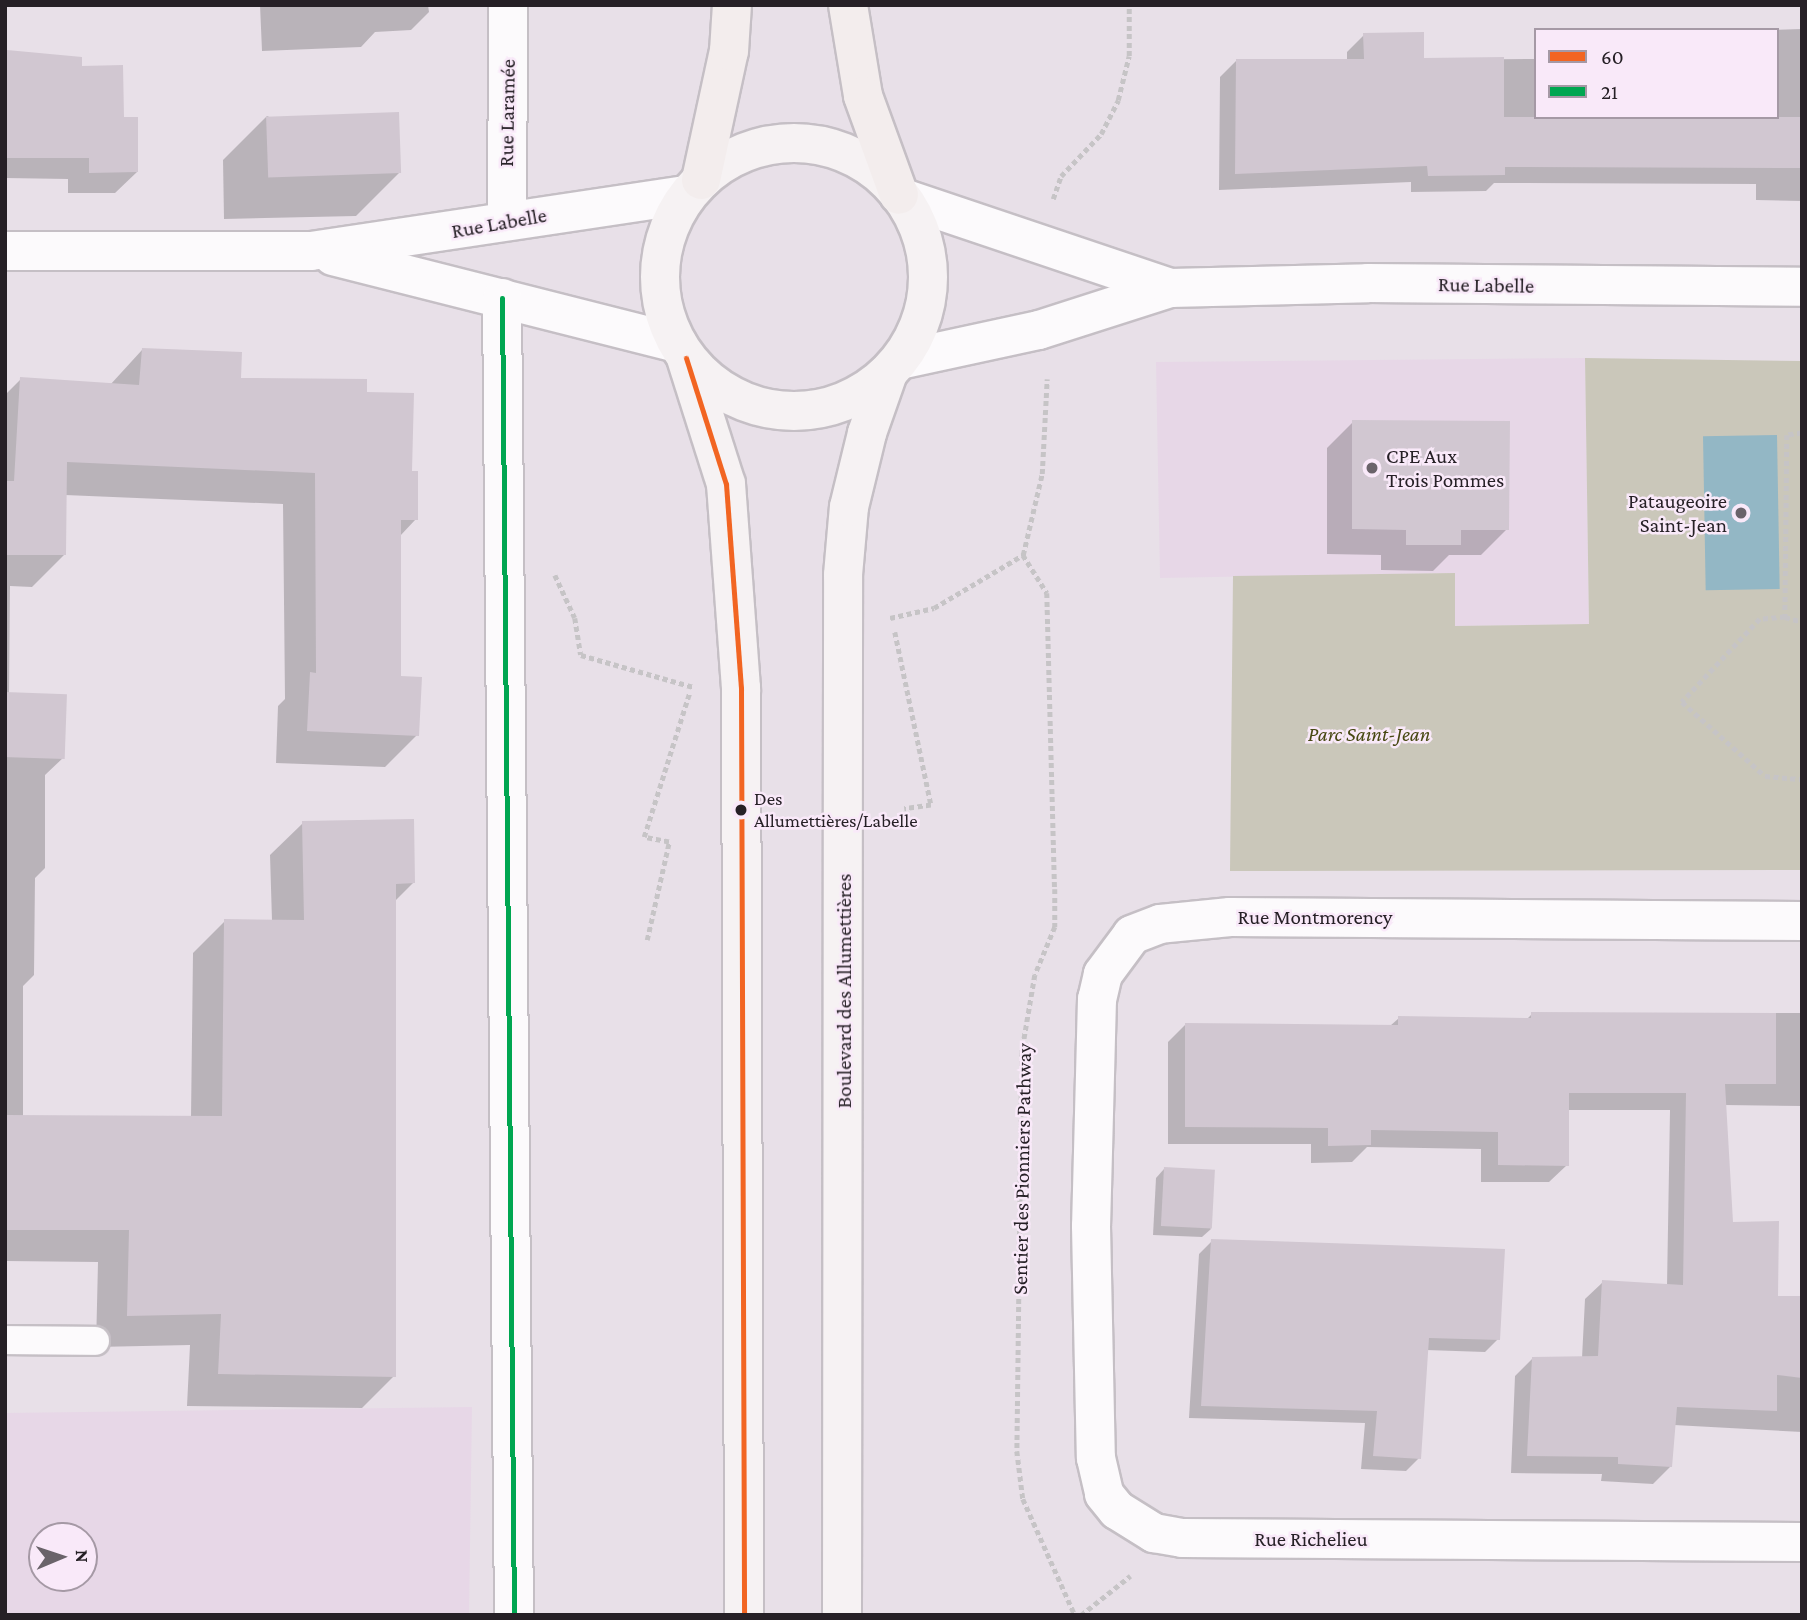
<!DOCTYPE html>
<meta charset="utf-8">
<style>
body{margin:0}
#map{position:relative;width:1807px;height:1620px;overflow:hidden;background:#e8e0e8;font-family:"Crimson Pro",serif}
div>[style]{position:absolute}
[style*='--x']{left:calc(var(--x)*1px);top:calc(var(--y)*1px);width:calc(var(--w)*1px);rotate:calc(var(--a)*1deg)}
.built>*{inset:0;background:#e7d7e7}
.green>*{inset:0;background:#cac7ba}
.water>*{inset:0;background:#93b7c5;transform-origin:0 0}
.shadow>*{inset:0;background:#0003}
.building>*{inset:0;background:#d1c7d1;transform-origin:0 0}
.path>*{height:4.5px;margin-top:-2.25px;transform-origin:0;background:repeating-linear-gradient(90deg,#c6c4c6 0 5px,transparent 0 8.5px)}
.roads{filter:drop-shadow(2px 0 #c5bfc5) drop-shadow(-2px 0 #c5bfc5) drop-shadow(0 2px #c5bfc5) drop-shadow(0 -2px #c5bfc5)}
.lane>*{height:28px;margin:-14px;padding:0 14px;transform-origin:14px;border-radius:14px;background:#fcfafc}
.street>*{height:38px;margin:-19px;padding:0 19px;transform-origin:19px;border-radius:19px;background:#fcfafc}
.primary>*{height:38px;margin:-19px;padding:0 19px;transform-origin:19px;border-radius:19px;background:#f6f2f3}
.primary>.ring{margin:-19px;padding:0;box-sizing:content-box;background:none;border:38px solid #f6f2f3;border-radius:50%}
.highway>*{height:38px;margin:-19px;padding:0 19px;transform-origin:19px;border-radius:19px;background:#f3eded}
.bus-1>*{height:5px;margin:-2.5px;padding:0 2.5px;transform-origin:2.5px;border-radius:2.5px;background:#f26522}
.bus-2>*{height:5px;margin:-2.5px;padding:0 2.5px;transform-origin:2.5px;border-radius:2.5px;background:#00a651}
.dots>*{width:19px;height:19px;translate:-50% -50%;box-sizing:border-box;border:4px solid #f9e9f9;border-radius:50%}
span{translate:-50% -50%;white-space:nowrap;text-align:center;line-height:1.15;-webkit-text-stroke:5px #f9e9f9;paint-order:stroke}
.bus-label{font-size:19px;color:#262026}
.left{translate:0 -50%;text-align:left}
.street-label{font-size:21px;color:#262026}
.poi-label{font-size:21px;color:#262026}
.right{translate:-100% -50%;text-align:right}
.park-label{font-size:21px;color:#474812;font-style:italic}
.frame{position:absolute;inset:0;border:7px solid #262026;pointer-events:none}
.legend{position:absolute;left:1534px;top:28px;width:245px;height:91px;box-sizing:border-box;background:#f9e9f9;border:2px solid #a599a5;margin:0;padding:9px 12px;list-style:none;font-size:21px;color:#262026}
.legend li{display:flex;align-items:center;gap:14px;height:35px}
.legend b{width:35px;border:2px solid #a599a5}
.north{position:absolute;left:28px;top:1522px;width:70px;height:70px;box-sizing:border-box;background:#f9e9f9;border:2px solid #a599a5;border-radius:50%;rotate:88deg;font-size:19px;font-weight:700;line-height:28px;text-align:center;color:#262026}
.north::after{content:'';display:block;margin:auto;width:24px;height:32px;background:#6a636a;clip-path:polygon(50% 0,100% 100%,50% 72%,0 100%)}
</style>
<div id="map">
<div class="built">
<div style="clip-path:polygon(1585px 358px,1589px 624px,1455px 626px,1454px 573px,1160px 578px,1156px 362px)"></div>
<div style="clip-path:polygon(evenodd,472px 1407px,469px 1615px,5px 1615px,5px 1413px,472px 1407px,42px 1536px,84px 1536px,84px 1578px,42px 1578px,42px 1536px)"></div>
</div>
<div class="green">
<div style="clip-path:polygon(1585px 358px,1802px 361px,1802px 870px,1230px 871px,1233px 576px,1455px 573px,1455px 626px,1589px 624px)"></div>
</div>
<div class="water">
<div style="left:1777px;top:435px;width:154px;height:74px;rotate:89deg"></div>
</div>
<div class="shadow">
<div style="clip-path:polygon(260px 5px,428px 5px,429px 12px,411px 30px,375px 32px,361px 47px,262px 51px)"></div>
<div style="clip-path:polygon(1802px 29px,1802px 201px,1756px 200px,1756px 184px,1494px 183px,1486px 191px,1411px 192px,1411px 182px,1219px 190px,1220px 77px,1237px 60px,1347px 60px,1347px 52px,1364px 35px,1423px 60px,1536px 59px,1536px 117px,1777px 117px,1777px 30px,1774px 30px)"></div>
<div style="clip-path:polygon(5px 52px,80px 58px,80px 68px,122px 119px,137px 172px,115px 193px,68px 193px,68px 179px,5px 178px)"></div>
<div style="clip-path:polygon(267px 116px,400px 172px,356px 216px,224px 219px,223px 160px)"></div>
<div style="clip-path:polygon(142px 350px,239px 379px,365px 394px,410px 472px,416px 519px,400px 536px,399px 678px,417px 735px,385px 767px,276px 763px,278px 706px,285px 699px,283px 504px,65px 495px,64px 555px,32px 587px,10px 586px,9px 694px,64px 757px,45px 775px,45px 868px,35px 878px,34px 975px,23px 986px,23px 1117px,191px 1117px,193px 953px,225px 921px,272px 921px,270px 855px,303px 823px,413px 883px,394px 902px,394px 1376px,362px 1408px,187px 1406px,190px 1345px,96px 1347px,98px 1262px,5px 1261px,5px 395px,21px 379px,110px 385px)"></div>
<div style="clip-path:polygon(1353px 422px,1507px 529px,1481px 555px,1449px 555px,1433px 571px,1381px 570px,1381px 555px,1327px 554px,1327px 448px)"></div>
<div style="clip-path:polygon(1802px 1013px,1802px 1106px,1724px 1105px,1731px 1224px,1777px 1298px,1802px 1298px,1802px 1432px,1674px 1425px,1671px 1466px,1653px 1484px,1601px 1481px,1602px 1474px,1511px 1473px,1515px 1376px,1533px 1358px,1582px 1358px,1585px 1299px,1603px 1282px,1667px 1286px,1670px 1110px,1567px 1110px,1567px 1165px,1549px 1182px,1481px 1182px,1481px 1149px,1367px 1147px,1352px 1162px,1311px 1163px,1311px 1144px,1168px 1144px,1168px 1042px,1186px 1024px,1390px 1026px,1399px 1018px,1526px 1020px,1532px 1014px)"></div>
<div style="clip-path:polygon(1164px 1169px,1211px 1229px,1202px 1237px,1153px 1235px,1156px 1178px)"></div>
<div style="clip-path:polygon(1212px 1241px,1498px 1339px,1485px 1352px,1426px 1350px,1419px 1458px,1406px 1471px,1361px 1469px,1365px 1423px,1189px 1418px,1199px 1254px)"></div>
</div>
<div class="building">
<div style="clip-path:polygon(1424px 32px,1424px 58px,1504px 57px,1504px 117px,1802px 117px,1802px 168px,1505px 167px,1505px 175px,1428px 176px,1427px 166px,1235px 174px,1236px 59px,1364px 59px,1363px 33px)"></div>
<div style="clip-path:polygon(7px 50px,82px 57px,82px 66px,123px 65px,124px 117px,138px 117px,138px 172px,89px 173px,89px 158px,5px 158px)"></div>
<div style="left:399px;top:112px;width:61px;height:133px;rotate:88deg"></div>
<div style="clip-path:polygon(142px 348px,242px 352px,241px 378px,367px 379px,367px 392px,414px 393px,412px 471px,418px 471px,418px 520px,401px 520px,401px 676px,422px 677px,419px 736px,307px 731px,310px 672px,316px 673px,315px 473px,67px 462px,66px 555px,5px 555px,5px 481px,14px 481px,20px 377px,139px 385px)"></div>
<div style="clip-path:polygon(1352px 420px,1510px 421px,1509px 530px,1461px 530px,1461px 545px,1406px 545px,1406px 530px,1352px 529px)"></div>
<div style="left:5px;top:692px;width:62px;height:65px;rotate:2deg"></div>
<div style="clip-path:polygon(414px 819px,415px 883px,396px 884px,396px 1377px,218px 1374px,221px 1314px,127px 1316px,129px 1230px,5px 1230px,5px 1115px,222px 1116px,224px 919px,304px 920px,302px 821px)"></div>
<div style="clip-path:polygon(1531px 1012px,1776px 1013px,1776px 1084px,1725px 1084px,1733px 1222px,1779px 1221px,1778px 1296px,1802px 1296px,1802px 1378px,1777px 1375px,1777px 1411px,1677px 1407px,1672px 1467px,1618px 1464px,1618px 1457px,1527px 1456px,1532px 1357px,1598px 1356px,1602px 1280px,1683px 1285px,1686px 1093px,1569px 1093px,1569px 1166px,1498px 1165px,1498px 1132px,1371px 1130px,1371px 1145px,1328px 1146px,1328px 1128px,1185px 1127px,1185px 1023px,1398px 1025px,1398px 1016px,1531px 1018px)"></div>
<div style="left:1164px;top:1167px;width:51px;height:59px;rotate:3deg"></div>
<div style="clip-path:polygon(1211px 1239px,1505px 1249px,1500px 1340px,1429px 1338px,1421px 1459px,1373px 1456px,1377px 1411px,1201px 1406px)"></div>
</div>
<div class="path">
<div style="--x:1053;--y:199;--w:24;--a:-71"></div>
<div style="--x:1061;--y:176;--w:58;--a:-46.4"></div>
<div style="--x:1101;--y:134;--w:38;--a:-63"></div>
<div style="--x:1118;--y:100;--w:45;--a:-76"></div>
<div style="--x:1129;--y:56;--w:51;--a:-90"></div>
<div style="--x:1802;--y:433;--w:15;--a:172"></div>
<div style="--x:1787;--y:435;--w:182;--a:90.6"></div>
<div style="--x:1785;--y:617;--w:18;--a:16"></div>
<div style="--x:1023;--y:555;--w:45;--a:57.7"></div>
<div style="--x:1047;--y:593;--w:296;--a:88.5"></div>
<div style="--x:1055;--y:889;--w:38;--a:90"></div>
<div style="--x:1055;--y:927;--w:52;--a:112.6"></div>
<div style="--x:1035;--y:975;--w:78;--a:99.6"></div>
<div style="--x:1022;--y:1052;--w:399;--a:90.7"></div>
<div style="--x:1017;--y:1451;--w:48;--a:82.9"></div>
<div style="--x:1023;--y:1499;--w:127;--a:65.9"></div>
<div style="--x:555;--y:575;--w:47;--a:65.1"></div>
<div style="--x:575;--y:618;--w:37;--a:81"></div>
<div style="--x:581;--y:655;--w:116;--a:15.9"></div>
<div style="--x:1785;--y:617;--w:25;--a:175"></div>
<div style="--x:1760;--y:619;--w:114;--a:133.2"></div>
<div style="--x:1682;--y:702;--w:111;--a:41.7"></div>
<div style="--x:1765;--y:776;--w:37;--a:5"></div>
<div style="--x:890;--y:618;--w:45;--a:-12.8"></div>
<div style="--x:934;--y:608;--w:104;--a:-30.8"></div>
<div style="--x:1023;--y:555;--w:83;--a:-76.8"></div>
<div style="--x:1042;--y:474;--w:95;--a:-87"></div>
<div style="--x:895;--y:632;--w:177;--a:78.2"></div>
<div style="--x:931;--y:805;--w:27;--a:172"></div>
<div style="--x:647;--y:940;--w:100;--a:-77.3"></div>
<div style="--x:669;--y:842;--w:25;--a:-169"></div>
<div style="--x:644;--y:837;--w:150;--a:-72.5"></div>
<div style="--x:1081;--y:1615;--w:63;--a:-38.5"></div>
</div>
<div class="roads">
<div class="lane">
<div style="--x:5;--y:1340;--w:90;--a:0.6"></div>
</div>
<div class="street">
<div style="--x:903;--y:198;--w:282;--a:18.6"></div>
<div style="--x:507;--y:221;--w:216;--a:-89.7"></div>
<div style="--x:5;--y:251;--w:306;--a:0"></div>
<div style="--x:311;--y:251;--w:380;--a:-8.5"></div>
<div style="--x:333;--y:256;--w:355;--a:14.2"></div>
<div style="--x:502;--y:298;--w:1317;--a:89.48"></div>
<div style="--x:900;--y:360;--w:142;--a:-12.2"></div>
<div style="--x:1039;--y:330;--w:138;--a:-17.8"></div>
<div style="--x:1170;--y:288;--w:198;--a:-1.4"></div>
<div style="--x:1368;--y:283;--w:434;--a:0.5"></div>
<div style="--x:1802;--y:921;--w:572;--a:-179.6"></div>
<div style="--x:1230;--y:917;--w:70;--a:174.3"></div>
<div style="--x:1160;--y:924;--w:30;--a:159"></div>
<div style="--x:1132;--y:935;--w:49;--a:126.6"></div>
<div style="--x:1103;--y:974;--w:26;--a:103"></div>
<div style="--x:1097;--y:999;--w:227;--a:91.5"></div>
<div style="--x:1091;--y:1226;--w:232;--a:88.8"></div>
<div style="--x:1096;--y:1458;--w:37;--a:77"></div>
<div style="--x:1104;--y:1494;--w:21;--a:51"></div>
<div style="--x:1117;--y:1510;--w:44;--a:31.9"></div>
<div style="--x:1154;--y:1533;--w:28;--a:10"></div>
<div style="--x:1182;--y:1538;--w:620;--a:0.37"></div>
</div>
<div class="primary">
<div class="ring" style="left:660px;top:143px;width:230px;height:230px"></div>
<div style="--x:686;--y:358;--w:132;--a:72.4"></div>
<div style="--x:726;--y:484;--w:205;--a:85.8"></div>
<div style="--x:741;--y:688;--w:927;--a:89.81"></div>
<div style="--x:842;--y:1615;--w:1040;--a:-89.94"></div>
<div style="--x:843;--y:575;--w:68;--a:-85"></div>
<div style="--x:849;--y:507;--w:76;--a:-76.3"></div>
<div style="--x:867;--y:433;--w:64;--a:-70.7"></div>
</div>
<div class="highway">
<div style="--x:848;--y:5;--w:92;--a:80.6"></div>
<div style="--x:863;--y:96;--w:105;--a:70"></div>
<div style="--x:701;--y:180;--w:132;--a:-77.8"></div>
<div style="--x:729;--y:51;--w:46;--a:-86.3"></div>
</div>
</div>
<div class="bus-1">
<div style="--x:686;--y:358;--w:132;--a:72.4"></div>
<div style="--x:726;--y:484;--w:205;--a:85.8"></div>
<div style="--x:741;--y:688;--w:927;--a:89.81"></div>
</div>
<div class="bus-2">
<div style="--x:502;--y:298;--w:1317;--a:89.48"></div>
</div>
<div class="dots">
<div style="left:1372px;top:468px;background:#6a636a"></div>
<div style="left:1741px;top:513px;background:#6a636a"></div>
<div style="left:741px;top:810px;background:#262026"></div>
</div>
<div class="bus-label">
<span class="left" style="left:754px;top:810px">Des<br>Allumettières/Labelle</span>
</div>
<div class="street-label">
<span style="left:507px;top:113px;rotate:-89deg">Rue Laramée</span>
<span style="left:499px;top:223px;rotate:-10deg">Rue Labelle</span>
<span style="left:1486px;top:285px;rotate:1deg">Rue Labelle</span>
<span style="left:1315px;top:917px">Rue Montmorency</span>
<span style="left:844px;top:991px;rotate:-90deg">Boulevard des Allumettières</span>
<span style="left:1022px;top:1169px;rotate:-89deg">Sentier des Pionniers Pathway</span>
<span style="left:1311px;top:1539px">Rue Richelieu</span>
</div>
<div class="poi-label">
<span class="left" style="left:1386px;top:468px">CPE Aux<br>Trois Pommes</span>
<span class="right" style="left:1727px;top:513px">Pataugeoire<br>Saint-Jean</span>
</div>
<div class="park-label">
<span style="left:1369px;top:734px">Parc Saint-Jean</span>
</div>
<div class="frame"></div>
<ul class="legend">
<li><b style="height:9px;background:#f26522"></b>60</li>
<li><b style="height:9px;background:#00a651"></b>21</li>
</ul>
<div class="north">N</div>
</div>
